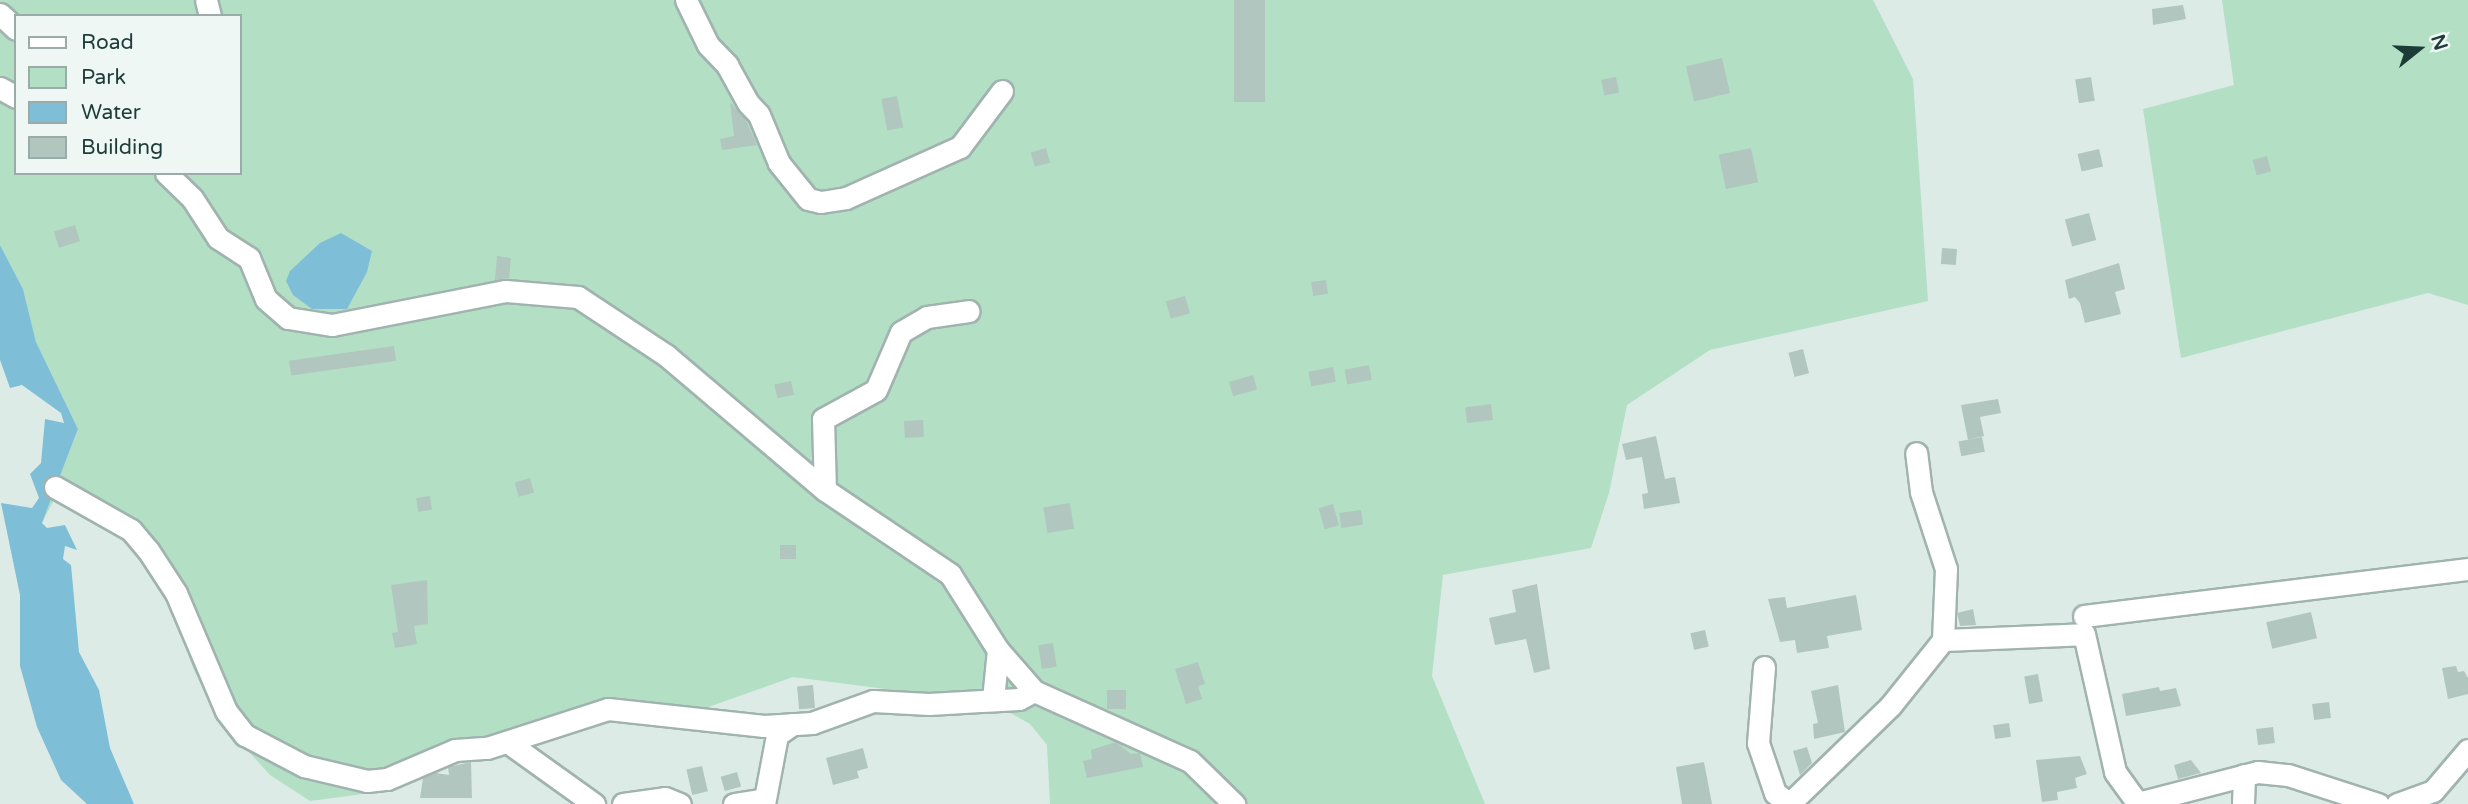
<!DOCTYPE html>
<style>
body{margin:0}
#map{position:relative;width:2468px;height:804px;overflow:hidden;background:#ddebe7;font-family:"Varela Round",sans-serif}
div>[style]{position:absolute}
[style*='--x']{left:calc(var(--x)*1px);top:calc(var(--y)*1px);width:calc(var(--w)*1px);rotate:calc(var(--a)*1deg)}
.green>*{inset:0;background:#b3dfc5}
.water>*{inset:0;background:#7fbed7}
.building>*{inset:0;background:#b2c6c0;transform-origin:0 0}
.roads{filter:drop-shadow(2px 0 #a0b3af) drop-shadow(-2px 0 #a0b3af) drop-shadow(0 2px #a0b3af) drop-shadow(0 -2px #a0b3af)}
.minor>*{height:21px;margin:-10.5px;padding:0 10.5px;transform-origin:10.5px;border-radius:10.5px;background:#fff}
span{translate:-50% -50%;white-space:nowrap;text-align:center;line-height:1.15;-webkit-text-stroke:5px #eef7f4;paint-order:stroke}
.legend{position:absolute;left:14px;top:14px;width:228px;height:161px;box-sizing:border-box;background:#eef7f4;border:2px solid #9aaca9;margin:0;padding:9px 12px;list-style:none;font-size:21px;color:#1d3c38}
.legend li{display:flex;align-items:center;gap:14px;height:35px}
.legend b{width:35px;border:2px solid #9aaca9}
.north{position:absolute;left:2384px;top:14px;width:70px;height:70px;-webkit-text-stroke:5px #eef7f4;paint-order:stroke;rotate:72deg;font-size:19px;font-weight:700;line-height:28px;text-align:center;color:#1d3c38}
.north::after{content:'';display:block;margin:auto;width:24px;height:32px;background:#1d3c38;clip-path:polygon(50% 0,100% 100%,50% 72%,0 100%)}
</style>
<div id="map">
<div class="green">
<div style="clip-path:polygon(evenodd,0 0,1873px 0,1913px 79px,1928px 301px,1710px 350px,1627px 405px,1609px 493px,1591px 548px,1443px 575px,1432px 676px,1485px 804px,1050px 804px,1047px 745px,1030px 724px,993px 703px,793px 677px,703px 709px,563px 730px,412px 770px,371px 793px,310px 801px,270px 775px,218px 718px,193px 668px,172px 609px,144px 556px,123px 529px,58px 492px,42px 523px,78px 429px,36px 342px,23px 289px,0 245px,0 0,16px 16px,240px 16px,240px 173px,16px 173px,16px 16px)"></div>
<div style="clip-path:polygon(2222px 0,2468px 0,2468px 305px,2428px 293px,2181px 358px,2143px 109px,2234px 85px)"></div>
</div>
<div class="water">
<div style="clip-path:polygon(341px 233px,372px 251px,367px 272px,347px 309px,312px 309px,293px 295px,286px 281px,290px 271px,320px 243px)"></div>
<div style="clip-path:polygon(0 245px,23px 289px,36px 342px,78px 429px,42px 523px,47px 528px,65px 525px,77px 550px,65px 546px,63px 559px,71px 565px,79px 652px,99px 690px,110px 748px,134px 804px,87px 804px,61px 780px,37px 727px,20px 666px,20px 595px,1px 503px,32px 508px,39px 498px,30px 474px,41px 463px,45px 419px,64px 423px,61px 413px,22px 385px,10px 388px,0 360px)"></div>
</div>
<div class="building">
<div style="left:1234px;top:0;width:31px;height:102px"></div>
<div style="clip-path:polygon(2183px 5px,2186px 19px,2153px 25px,2152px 9px)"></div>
<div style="left:1722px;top:58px;width:36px;height:37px;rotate:77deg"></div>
<div style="left:1616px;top:77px;width:16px;height:15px;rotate:79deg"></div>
<div style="left:2091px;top:77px;width:24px;height:16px;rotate:81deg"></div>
<div style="left:897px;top:96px;width:32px;height:16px;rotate:79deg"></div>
<div style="clip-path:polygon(730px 102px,746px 120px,757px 145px,722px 150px,720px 139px,734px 136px)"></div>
<div style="left:1046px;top:148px;width:15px;height:16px;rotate:74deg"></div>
<div style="left:1751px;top:148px;width:35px;height:33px;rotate:78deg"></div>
<div style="left:2099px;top:149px;width:18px;height:22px;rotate:77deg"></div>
<div style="left:2267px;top:156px;width:16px;height:15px;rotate:75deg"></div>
<div style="left:2089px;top:213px;width:28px;height:25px;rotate:75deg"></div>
<div style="left:75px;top:225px;width:17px;height:22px;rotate:73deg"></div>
<div style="left:1942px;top:248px;width:15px;height:16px;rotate:4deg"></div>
<div style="clip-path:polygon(497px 256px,511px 258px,509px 278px,495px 280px)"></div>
<div style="clip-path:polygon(2119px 263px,2125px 289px,2115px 292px,2121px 314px,2085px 323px,2080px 303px,2075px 297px,2069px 299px,2065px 280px)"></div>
<div style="left:1326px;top:280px;width:14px;height:15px;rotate:82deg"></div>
<div style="left:1185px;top:296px;width:18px;height:20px;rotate:74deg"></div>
<div style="left:394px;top:346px;width:15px;height:106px;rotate:82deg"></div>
<div style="left:1803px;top:349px;width:25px;height:15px;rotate:76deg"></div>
<div style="left:1369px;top:365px;width:15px;height:25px;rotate:79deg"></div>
<div style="left:1333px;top:367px;width:15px;height:25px;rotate:79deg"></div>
<div style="left:1253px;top:375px;width:15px;height:25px;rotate:74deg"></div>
<div style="left:791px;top:381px;width:14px;height:17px;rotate:78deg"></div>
<div style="clip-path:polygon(1998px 399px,2001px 413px,1980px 417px,1984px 436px,1968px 440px,1961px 405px)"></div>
<div style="left:1491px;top:404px;width:16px;height:26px;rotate:83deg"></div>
<div style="left:923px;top:420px;width:17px;height:19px;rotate:87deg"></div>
<div style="clip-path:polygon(1656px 436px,1665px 479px,1675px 477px,1680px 503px,1644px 509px,1642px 494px,1648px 493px,1642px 457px,1626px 460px,1622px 444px)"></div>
<div style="left:1982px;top:437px;width:15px;height:24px;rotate:79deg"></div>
<div style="left:530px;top:478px;width:15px;height:16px;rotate:74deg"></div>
<div style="left:430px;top:496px;width:14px;height:14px;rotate:82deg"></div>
<div style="left:1070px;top:503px;width:26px;height:27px;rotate:81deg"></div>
<div style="left:1333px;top:504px;width:22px;height:15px;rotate:74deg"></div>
<div style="left:1361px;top:510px;width:15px;height:22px;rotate:82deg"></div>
<div style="left:796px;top:545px;width:14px;height:16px;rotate:90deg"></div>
<div style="clip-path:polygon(427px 580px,428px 624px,414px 626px,417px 644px,395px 648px,392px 633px,398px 632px,391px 585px)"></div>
<div style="clip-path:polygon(1537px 584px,1550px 669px,1534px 673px,1526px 639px,1495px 645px,1489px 618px,1516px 612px,1512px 590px)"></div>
<div style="clip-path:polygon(1856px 595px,1862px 630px,1827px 636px,1829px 648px,1797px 653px,1795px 640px,1780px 642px,1768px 599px,1785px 597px,1787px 608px)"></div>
<div style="clip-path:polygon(1973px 609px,1976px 625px,1960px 626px,1957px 613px)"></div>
<div style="left:2311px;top:612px;width:27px;height:46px;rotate:77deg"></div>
<div style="left:1705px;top:630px;width:17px;height:15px;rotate:77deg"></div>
<div style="left:1053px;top:643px;width:24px;height:15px;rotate:81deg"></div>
<div style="clip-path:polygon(1198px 662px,1205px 684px,1198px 686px,1202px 699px,1186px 704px,1175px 669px)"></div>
<div style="clip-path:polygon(2456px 666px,2458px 672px,2464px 671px,2468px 678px,2468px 694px,2448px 699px,2442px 668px)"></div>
<div style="left:2038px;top:674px;width:28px;height:14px;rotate:80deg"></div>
<div style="left:813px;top:685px;width:23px;height:16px;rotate:85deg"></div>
<div style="clip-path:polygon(1838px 685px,1845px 732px,1814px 739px,1813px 724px,1818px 723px,1811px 691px)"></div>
<div style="clip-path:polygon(2159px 687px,2160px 691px,2176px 688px,2181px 706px,2126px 716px,2122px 694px)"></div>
<div style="left:1126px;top:690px;width:19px;height:19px;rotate:90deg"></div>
<div style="left:2329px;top:702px;width:16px;height:17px;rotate:83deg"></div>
<div style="left:2009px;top:723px;width:14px;height:16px;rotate:82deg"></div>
<div style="left:2273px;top:727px;width:16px;height:17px;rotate:83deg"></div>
<div style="clip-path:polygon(1116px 742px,1131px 754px,1140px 753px,1143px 767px,1087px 778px,1083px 761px,1092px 759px,1091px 750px)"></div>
<div style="clip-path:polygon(1807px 747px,1812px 763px,1800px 775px,1793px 751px)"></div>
<div style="clip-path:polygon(863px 748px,868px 768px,857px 771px,859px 778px,833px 785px,826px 758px)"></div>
<div style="clip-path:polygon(2080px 756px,2087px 774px,2075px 778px,2077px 788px,2057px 792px,2058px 800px,2042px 802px,2036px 760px)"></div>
<div style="clip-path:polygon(2191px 760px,2201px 773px,2178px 779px,2174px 765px)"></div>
<div style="clip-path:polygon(471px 762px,472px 798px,420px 798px,423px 778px,436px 773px,449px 775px,448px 767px)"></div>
<div style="clip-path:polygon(1704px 762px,1712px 804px,1682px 804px,1676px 767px)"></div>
<div style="left:702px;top:766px;width:26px;height:16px;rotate:77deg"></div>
<div style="left:737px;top:772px;width:15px;height:17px;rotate:74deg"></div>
</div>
<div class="roads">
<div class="minor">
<div style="--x:206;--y:0;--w:16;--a:76"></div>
<div style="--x:686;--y:0;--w:50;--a:63.9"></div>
<div style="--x:708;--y:45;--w:28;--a:46"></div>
<div style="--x:727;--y:65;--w:43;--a:61.1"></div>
<div style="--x:748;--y:103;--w:16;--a:47"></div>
<div style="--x:759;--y:115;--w:52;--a:67.4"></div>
<div style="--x:779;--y:163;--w:46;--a:51.1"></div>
<div style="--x:808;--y:199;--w:13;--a:13"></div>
<div style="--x:821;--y:202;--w:25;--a:-9"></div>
<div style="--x:846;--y:198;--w:125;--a:-24.1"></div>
<div style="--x:960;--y:147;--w:70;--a:-53.1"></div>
<div style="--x:0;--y:14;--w:22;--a:43"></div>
<div style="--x:0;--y:88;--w:18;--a:29"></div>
<div style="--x:166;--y:173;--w:36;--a:44"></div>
<div style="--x:192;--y:198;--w:48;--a:57"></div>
<div style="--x:218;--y:238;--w:37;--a:33"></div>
<div style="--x:249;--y:258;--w:44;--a:67.5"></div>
<div style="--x:266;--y:299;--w:29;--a:41"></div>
<div style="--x:288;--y:318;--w:45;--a:9"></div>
<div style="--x:332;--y:325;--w:177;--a:-11.1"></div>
<div style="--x:506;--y:291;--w:72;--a:4.8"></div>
<div style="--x:578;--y:297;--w:107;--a:33.5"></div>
<div style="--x:667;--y:356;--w:207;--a:40.3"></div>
<div style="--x:825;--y:490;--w:151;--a:33.9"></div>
<div style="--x:950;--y:574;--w:90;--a:57.7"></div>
<div style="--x:998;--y:650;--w:55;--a:48.7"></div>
<div style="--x:1034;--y:691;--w:171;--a:24.2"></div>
<div style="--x:1190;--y:761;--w:62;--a:44.3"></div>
<div style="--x:55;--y:487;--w:87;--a:29.5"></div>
<div style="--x:131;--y:530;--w:26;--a:50"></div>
<div style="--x:148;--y:550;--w:51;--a:56.9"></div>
<div style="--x:176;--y:593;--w:128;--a:67"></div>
<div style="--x:226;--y:711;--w:31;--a:52"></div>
<div style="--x:245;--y:735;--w:67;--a:27.7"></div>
<div style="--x:304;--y:766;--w:65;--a:13.4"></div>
<div style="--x:367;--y:781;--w:20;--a:-6"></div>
<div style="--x:387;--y:779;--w:74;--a:-23.1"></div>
<div style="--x:455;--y:750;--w:32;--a:-4"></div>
<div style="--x:487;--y:748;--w:127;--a:-17.9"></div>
<div style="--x:608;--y:709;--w:157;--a:6.2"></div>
<div style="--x:764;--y:726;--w:48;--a:-3.6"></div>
<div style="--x:812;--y:723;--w:65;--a:-19.8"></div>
<div style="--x:873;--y:701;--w:56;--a:3.1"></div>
<div style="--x:929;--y:704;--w:90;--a:-3.2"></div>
<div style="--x:1019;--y:699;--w:17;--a:-28"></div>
<div style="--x:825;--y:490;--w:71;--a:-91.6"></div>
<div style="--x:823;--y:419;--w:60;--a:-28.7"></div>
<div style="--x:876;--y:390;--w:63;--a:-66.7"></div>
<div style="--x:901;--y:332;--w:30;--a:-30"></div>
<div style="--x:927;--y:317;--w:42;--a:-8.1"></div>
<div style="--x:2084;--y:616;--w:387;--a:-7"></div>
<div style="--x:1943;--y:640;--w:141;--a:-2.4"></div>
<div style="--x:2084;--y:634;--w:141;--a:77.3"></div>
<div style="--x:2115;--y:772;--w:39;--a:54"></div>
<div style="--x:1764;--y:667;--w:76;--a:94.5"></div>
<div style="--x:1758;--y:743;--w:53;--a:71.2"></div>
<div style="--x:1775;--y:793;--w:17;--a:36"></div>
<div style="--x:993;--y:699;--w:49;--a:-84.2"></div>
<div style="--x:513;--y:746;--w:100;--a:35.6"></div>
<div style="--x:2138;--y:803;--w:124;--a:-14.5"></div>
<div style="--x:2258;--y:772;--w:30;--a:6"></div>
<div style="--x:2288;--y:775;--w:95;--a:17.9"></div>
<div style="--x:623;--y:804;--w:42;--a:-8.1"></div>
<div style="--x:665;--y:798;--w:16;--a:22"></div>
<div style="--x:734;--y:804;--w:30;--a:-9"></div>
<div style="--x:764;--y:804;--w:70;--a:-79.3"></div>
<div style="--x:777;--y:735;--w:19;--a:-35"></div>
<div style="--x:1789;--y:804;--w:142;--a:-44.1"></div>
<div style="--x:1891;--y:705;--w:83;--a:-51.3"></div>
<div style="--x:1943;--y:640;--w:71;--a:-87.6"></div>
<div style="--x:1946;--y:569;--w:81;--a:-108"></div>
<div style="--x:1921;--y:492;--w:39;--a:-97"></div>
<div style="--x:2243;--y:804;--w:29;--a:-88"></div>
<div style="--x:2397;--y:804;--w:38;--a:-20"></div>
<div style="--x:2433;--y:791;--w:54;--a:-49.5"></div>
</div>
</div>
<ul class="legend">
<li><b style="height:9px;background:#fff"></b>Road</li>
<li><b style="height:19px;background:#b3dfc5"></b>Park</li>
<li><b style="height:19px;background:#7fbed7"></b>Water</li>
<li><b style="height:19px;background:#b2c6c0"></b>Building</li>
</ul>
<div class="north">N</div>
</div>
